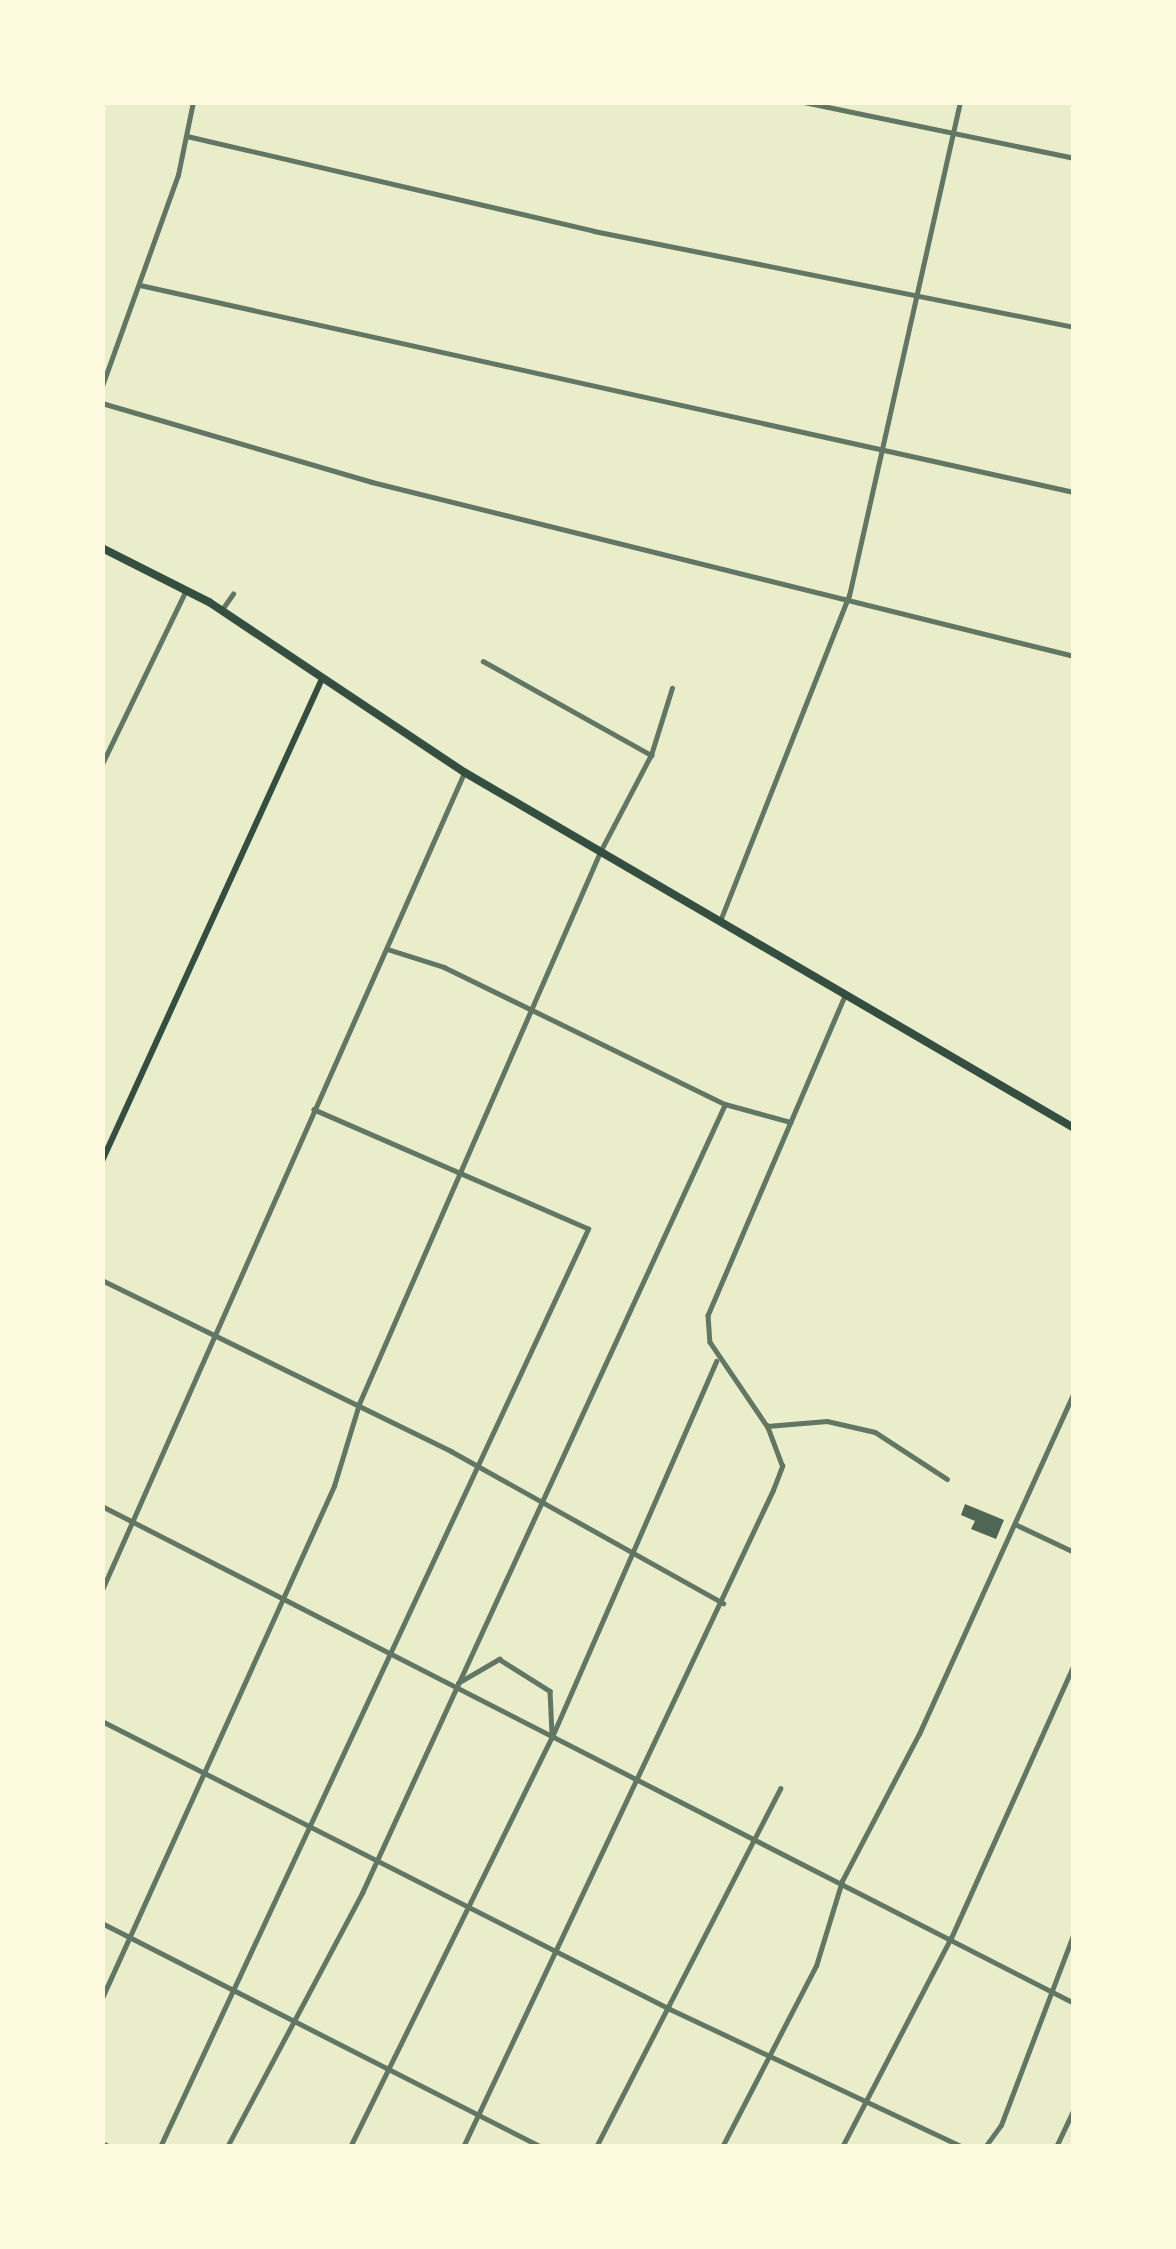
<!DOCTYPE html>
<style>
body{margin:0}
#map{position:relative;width:1176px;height:2249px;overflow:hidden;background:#e9edc9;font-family:"PT Sans Narrow",sans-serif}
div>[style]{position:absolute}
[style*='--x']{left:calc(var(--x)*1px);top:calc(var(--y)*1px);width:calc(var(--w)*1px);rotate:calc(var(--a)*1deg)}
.building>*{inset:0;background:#4f6655}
.minor>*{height:4.5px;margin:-2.25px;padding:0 2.25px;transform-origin:2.25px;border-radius:2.25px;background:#617663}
.secondary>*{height:6px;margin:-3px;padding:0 3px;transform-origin:3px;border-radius:3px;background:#344e41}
.primary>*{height:8px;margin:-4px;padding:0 4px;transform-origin:4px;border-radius:4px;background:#344e41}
span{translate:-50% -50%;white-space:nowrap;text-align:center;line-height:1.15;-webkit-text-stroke:9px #fefae0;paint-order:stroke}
.frame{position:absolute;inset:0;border:105px solid #fefae0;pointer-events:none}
</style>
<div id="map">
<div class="building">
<div style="clip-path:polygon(965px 1504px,1004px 1520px,996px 1539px,971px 1529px,975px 1521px,961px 1515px)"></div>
</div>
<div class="minor">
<div style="--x:804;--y:102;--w:276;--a:11.7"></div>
<div style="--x:187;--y:136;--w:418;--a:13.1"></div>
<div style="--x:594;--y:231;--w:490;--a:11.3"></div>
<div style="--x:140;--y:285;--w:957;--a:12.5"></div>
<div style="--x:102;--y:386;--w:224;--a:-70.2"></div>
<div style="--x:178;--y:175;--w:75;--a:-78.4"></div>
<div style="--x:102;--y:403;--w:281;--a:16.3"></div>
<div style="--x:372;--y:482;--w:723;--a:13.92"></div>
<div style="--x:221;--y:611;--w:21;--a:-55"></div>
<div style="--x:483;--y:661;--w:193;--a:29.2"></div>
<div style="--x:102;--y:764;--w:191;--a:-64.2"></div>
<div style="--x:720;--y:921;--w:350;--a:-68.4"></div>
<div style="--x:849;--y:596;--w:506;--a:-77.34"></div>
<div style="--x:387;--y:949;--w:60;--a:17.5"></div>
<div style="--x:444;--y:967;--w:313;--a:26"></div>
<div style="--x:845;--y:996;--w:347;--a:113.2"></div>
<div style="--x:708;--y:1315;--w:27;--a:86"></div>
<div style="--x:710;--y:1342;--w:102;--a:55.8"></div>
<div style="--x:767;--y:1426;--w:60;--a:-4.8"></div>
<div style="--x:827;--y:1421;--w:49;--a:12.9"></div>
<div style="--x:875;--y:1432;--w:86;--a:33.1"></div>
<div style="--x:725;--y:1104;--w:68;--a:15.3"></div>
<div style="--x:102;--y:1280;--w:389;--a:26.1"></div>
<div style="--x:451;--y:1451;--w:312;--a:29.2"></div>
<div style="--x:102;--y:1506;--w:1092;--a:27.08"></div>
<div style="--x:1015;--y:1524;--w:65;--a:25.4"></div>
<div style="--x:102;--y:1590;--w:894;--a:-66.1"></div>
<div style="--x:458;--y:1683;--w:48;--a:-30.3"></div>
<div style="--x:499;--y:1659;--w:60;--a:32.1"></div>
<div style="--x:550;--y:1691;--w:43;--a:87.3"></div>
<div style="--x:102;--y:1721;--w:637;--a:26.89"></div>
<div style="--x:670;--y:2009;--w:324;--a:25.2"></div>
<div style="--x:102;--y:1923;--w:493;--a:27"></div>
<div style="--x:102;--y:1998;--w:562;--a:-65.62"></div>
<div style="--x:334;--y:1486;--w:86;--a:-73"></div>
<div style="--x:359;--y:1404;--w:602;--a:-66.41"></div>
<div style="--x:600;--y:852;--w:110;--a:-62.3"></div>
<div style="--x:651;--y:755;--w:70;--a:-72.6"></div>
<div style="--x:102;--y:2143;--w:10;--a:24"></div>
<div style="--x:160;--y:2147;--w:1013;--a:-65"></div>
<div style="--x:588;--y:1229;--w:299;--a:-156.5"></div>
<div style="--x:227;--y:2147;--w:288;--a:-62"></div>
<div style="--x:362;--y:1893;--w:868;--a:-65.29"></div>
<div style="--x:350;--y:2147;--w:457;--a:-63.8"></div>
<div style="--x:552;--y:1737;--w:410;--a:-66.4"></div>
<div style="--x:463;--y:2147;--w:726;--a:-64.74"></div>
<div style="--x:773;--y:1490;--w:26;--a:-69"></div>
<div style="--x:782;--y:1466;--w:43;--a:-110.6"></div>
<div style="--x:596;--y:2147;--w:403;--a:-62.8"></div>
<div style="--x:722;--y:2147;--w:204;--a:-62.6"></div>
<div style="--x:816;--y:1966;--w:89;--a:-73"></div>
<div style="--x:842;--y:1881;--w:166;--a:-62.4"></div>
<div style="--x:919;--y:1734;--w:375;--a:-65.6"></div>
<div style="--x:842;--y:2147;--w:236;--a:-62.5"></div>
<div style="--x:951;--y:1938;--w:300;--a:-65.8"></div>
<div style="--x:985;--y:2147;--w:27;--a:-54"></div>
<div style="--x:1001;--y:2125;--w:205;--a:-69.2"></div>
<div style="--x:1056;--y:2147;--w:42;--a:-64.7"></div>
</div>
<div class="secondary">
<div style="--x:102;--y:1161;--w:530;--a:-65.47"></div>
</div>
<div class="primary">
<div style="--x:102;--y:548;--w:120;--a:26.8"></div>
<div style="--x:209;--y:602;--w:306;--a:33.7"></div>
<div style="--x:464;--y:772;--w:706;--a:30.27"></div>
</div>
<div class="frame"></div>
</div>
